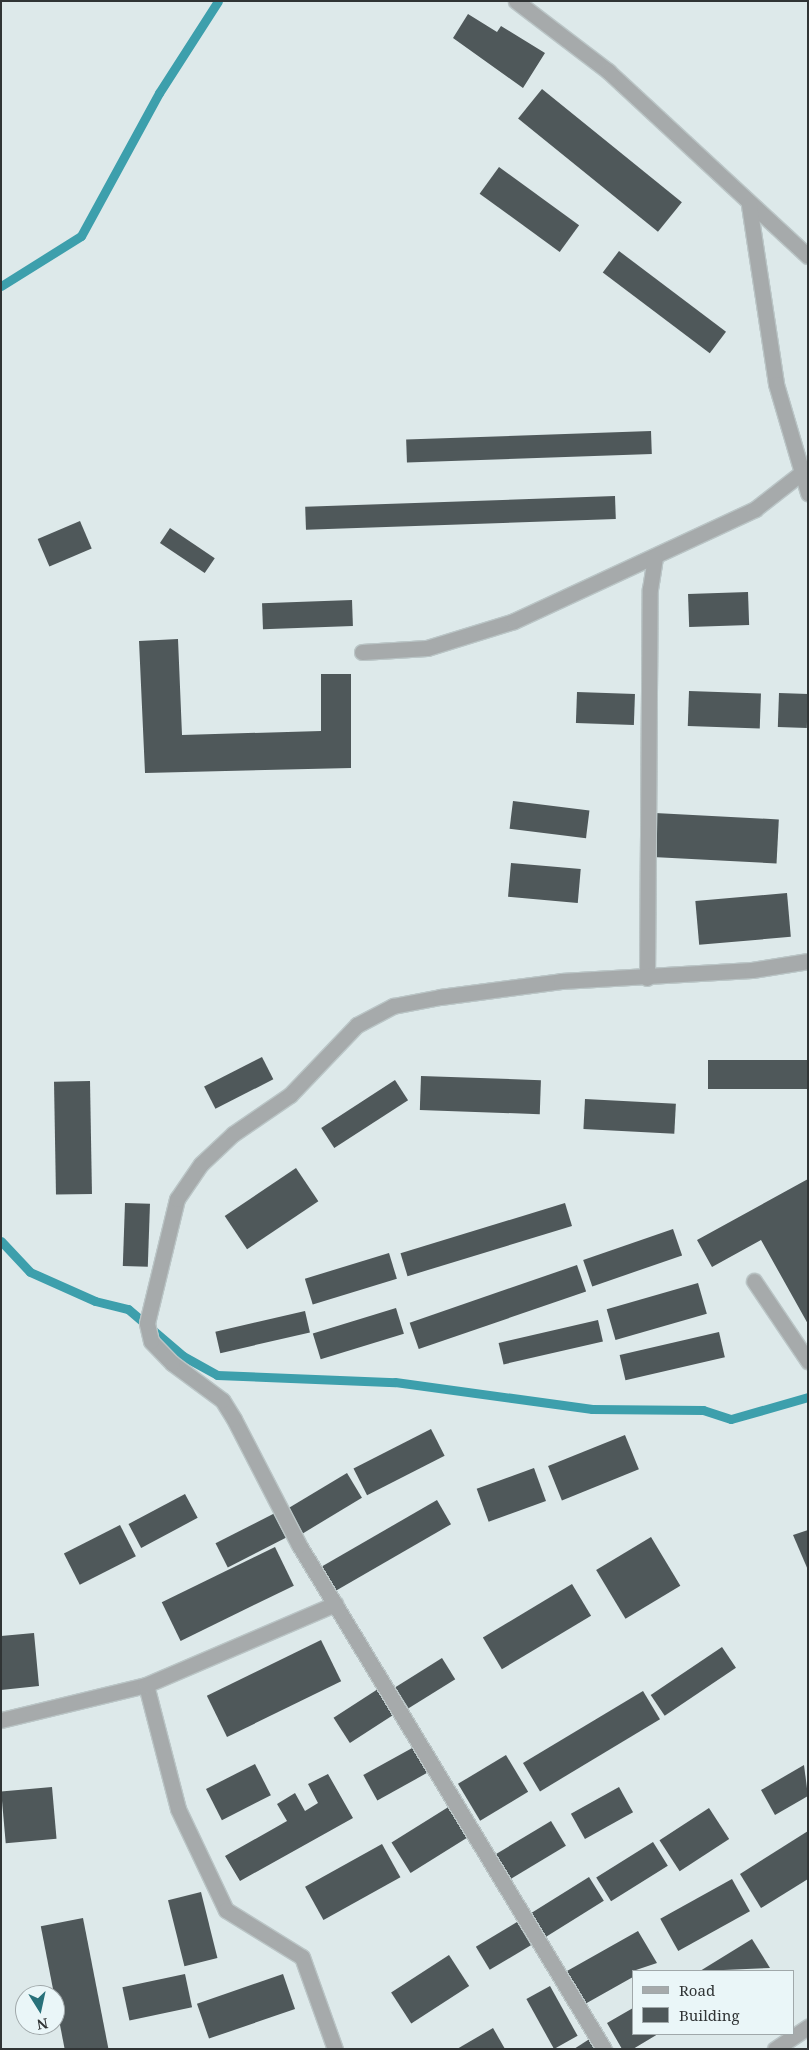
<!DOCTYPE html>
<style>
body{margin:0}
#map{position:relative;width:809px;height:2050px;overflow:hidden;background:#dde9ea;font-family:"Noto Serif",serif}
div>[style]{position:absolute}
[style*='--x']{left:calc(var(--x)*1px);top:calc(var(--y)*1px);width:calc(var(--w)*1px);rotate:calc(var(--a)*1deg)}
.stream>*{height:9px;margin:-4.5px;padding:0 4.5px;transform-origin:4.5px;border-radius:4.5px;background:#3d9fac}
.building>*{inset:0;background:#4f585a;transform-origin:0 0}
.roads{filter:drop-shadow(1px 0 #bac5c6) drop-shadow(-1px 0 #bac5c6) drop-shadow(0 1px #bac5c6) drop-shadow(0 -1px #bac5c6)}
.street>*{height:15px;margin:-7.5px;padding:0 7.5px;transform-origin:7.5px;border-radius:7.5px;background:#a6aaab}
span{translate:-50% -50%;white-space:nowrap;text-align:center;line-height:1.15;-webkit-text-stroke:5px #eaf6f8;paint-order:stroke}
.frame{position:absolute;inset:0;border:2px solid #303435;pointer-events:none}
.legend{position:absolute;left:632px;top:1970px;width:162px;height:65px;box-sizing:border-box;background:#eaf6f8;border:1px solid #a0a8aa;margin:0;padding:6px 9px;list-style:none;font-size:15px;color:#303435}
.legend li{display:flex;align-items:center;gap:10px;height:25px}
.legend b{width:25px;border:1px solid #a0a8aa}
.north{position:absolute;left:15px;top:1985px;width:50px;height:50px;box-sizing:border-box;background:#eaf6f8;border:1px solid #a0a8aa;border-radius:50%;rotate:170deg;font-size:14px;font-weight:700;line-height:20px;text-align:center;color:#303435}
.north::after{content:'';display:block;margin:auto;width:18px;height:22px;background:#28717a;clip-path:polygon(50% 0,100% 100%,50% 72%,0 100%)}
</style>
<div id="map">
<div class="stream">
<div style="--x:1;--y:286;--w:94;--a:-32"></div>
<div style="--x:81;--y:236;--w:163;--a:-61.4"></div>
<div style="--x:159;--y:93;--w:109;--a:-57.3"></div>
<div style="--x:1;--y:1241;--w:42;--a:46.9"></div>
<div style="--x:30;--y:1272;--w:71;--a:24"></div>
<div style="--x:95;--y:1301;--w:34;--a:14"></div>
<div style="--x:128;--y:1309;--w:72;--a:40.5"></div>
<div style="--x:183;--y:1356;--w:39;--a:29"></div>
<div style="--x:217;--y:1375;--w:178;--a:2.3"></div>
<div style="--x:395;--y:1382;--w:199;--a:7.8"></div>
<div style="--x:592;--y:1409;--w:111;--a:0.5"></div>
<div style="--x:703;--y:1410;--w:29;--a:18"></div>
<div style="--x:731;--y:1419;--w:80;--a:-15.9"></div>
</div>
<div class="building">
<div style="clip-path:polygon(468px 14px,497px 32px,501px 26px,545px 53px,523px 88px,453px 38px)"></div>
<div style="left:542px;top:89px;width:180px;height:38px;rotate:39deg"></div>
<div style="left:499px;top:167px;width:99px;height:33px;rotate:36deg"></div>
<div style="left:619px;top:251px;width:134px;height:27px;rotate:37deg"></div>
<div style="left:651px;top:431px;width:23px;height:245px;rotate:88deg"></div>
<div style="left:615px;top:496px;width:23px;height:310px;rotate:88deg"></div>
<div style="left:80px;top:521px;width:30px;height:46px;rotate:67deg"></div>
<div style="left:170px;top:528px;width:54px;height:18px;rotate:34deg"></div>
<div style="left:748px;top:592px;width:33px;height:60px;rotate:88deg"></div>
<div style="left:352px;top:600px;width:26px;height:90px;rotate:88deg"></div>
<div style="clip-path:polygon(178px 639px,182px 735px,321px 731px,321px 674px,351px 674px,351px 768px,145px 773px,139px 641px)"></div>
<div style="left:689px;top:691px;width:72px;height:35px;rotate:2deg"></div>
<div style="left:577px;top:692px;width:58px;height:31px;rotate:2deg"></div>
<div style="left:779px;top:693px;width:29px;height:34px;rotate:2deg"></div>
<div style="left:513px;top:801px;width:77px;height:28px;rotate:7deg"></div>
<div style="left:655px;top:813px;width:124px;height:44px;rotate:3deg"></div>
<div style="left:511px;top:863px;width:70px;height:34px;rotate:5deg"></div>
<div style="left:787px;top:893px;width:44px;height:92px;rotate:85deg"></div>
<div style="left:262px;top:1057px;width:25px;height:65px;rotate:63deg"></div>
<div style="left:808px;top:1060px;width:29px;height:100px;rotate:90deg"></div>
<div style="left:421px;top:1076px;width:120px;height:34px;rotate:2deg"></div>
<div style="left:395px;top:1080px;width:24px;height:88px;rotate:57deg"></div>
<div style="left:90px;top:1081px;width:113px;height:36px;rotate:89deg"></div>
<div style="left:585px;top:1099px;width:91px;height:30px;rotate:3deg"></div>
<div style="left:296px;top:1168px;width:40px;height:86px;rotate:56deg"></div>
<div style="clip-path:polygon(808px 1179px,808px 1324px,761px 1240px,712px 1267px,697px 1240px)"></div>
<div style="left:125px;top:1203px;width:25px;height:63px;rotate:2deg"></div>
<div style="left:565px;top:1203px;width:24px;height:172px;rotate:73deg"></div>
<div style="left:673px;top:1229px;width:28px;height:95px;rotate:71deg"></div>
<div style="left:389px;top:1253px;width:27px;height:88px;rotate:73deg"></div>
<div style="left:577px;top:1265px;width:28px;height:177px;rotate:71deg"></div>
<div style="left:698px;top:1283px;width:32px;height:95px;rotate:74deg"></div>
<div style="left:396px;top:1308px;width:27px;height:87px;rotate:73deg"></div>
<div style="left:305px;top:1311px;width:22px;height:92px;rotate:77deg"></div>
<div style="left:598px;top:1320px;width:22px;height:102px;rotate:77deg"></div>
<div style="left:719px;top:1332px;width:26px;height:102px;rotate:77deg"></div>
<div style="left:431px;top:1429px;width:30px;height:87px;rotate:63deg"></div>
<div style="left:625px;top:1435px;width:37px;height:83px;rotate:68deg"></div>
<div style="left:534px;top:1468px;width:35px;height:61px;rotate:70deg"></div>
<div style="left:347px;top:1473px;width:29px;height:71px;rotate:59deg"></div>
<div style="left:185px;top:1494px;width:27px;height:64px;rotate:62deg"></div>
<div style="left:437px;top:1500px;width:28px;height:133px;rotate:60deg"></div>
<div style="left:277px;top:1512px;width:27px;height:69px;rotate:63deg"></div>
<div style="left:120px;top:1525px;width:35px;height:63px;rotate:63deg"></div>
<div style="clip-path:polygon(808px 1530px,808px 1570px,793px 1535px)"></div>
<div style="left:651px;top:1537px;width:57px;height:64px;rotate:59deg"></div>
<div style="left:275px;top:1547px;width:43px;height:126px;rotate:64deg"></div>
<div style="left:572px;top:1584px;width:37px;height:104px;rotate:59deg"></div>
<div style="clip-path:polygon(34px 1633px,39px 1686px,1px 1690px,1px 1636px)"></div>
<div style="left:321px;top:1640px;width:46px;height:127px;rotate:64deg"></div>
<div style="left:722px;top:1647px;width:25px;height:86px;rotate:56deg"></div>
<div style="left:442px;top:1658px;width:25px;height:55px;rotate:58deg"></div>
<div style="left:378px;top:1689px;width:30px;height:53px;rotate:57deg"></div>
<div style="left:643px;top:1691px;width:33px;height:140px;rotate:59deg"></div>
<div style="left:414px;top:1747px;width:29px;height:58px;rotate:61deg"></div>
<div style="left:506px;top:1755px;width:43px;height:56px;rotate:59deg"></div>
<div style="left:255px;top:1764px;width:35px;height:55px;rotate:63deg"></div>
<div style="clip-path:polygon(804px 1765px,808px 1796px,775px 1815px,761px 1790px)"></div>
<div style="clip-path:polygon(328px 1774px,353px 1818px,240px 1881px,225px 1856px,287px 1821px,277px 1804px,295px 1793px,305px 1811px,318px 1803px,308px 1784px)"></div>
<div style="left:52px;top:1787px;width:52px;height:51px;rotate:85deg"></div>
<div style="left:619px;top:1787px;width:29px;height:55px;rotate:61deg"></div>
<div style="left:450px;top:1806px;width:36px;height:69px;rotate:58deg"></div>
<div style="left:709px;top:1808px;width:37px;height:59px;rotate:57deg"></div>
<div style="left:551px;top:1821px;width:29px;height:65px;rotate:59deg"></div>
<div style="clip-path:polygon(808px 1831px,808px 1879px,761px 1908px,740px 1874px)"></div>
<div style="left:653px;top:1842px;width:28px;height:67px;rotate:58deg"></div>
<div style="left:382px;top:1844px;width:38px;height:88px;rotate:61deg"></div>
<div style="left:589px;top:1877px;width:28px;height:69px;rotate:58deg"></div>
<div style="left:732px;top:1879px;width:37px;height:82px;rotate:61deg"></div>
<div style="left:201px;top:1892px;width:68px;height:34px;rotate:76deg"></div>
<div style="left:83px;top:1918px;width:134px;height:43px;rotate:79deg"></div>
<div style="left:517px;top:1922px;width:27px;height:48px;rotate:59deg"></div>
<div style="clip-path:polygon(638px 1931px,657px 1963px,633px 1971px,633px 1977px,585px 2004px,567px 1971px)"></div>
<div style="clip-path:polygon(752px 1939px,770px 1968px,700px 1971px)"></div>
<div style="left:449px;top:1955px;width:37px;height:69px;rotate:57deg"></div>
<div style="left:185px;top:1974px;width:34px;height:64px;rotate:78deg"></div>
<div style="left:283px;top:1974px;width:37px;height:91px;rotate:71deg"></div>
<div style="left:550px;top:1986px;width:57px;height:27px;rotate:61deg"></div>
<div style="clip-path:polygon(633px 2008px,633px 2034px,658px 2034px,633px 2049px,622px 2049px,607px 2023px)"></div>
<div style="clip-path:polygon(493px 2028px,505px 2049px,457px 2049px)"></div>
<div style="clip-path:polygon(591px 2038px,598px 2049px,574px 2049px)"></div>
</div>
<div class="roads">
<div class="street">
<div style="--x:516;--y:1;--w:116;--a:37.3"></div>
<div style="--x:608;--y:71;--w:272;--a:42.8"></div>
<div style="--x:749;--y:205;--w:181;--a:81.4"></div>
<div style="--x:776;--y:384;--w:114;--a:73.6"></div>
<div style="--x:362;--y:652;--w:65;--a:-3.5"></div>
<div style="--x:427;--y:648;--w:91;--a:-17.2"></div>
<div style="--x:514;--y:621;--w:266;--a:-24.9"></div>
<div style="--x:755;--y:509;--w:57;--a:-37.9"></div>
<div style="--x:647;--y:978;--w:389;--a:-89.6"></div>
<div style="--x:650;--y:589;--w:32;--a:-81"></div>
<div style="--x:754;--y:1281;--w:97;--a:56"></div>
<div style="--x:146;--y:1685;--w:128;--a:75.5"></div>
<div style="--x:178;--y:1809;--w:112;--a:64.6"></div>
<div style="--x:226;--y:1910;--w:89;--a:31.7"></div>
<div style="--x:302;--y:1957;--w:98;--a:70.3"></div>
<div style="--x:1;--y:1720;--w:149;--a:-13.6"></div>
<div style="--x:146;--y:1685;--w:206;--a:-23.2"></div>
<div style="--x:604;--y:2049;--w:589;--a:-121.18"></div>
<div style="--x:299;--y:1545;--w:142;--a:-117.3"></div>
<div style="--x:234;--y:1419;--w:22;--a:-122"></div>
<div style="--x:222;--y:1400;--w:62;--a:-143.5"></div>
<div style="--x:172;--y:1363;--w:30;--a:-134"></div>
<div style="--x:151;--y:1341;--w:18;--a:-103"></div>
<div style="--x:147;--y:1323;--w:128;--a:-76.4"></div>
<div style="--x:177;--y:1199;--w:42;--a:-55.6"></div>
<div style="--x:201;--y:1164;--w:44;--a:-43.2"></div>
<div style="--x:233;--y:1134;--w:69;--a:-34.4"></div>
<div style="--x:290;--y:1095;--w:97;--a:-46.3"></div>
<div style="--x:357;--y:1025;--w:41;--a:-27.8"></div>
<div style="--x:393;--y:1006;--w:48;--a:-10.8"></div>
<div style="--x:440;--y:997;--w:122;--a:-7.5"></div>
<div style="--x:561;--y:981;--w:191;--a:-3.3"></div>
<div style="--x:752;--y:970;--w:57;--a:-9.1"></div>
<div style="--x:775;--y:2049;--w:40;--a:-34"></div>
</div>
</div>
<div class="frame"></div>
<ul class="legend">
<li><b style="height:6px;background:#a6aaab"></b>Road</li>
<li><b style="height:14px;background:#4f585a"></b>Building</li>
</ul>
<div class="north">N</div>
</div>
